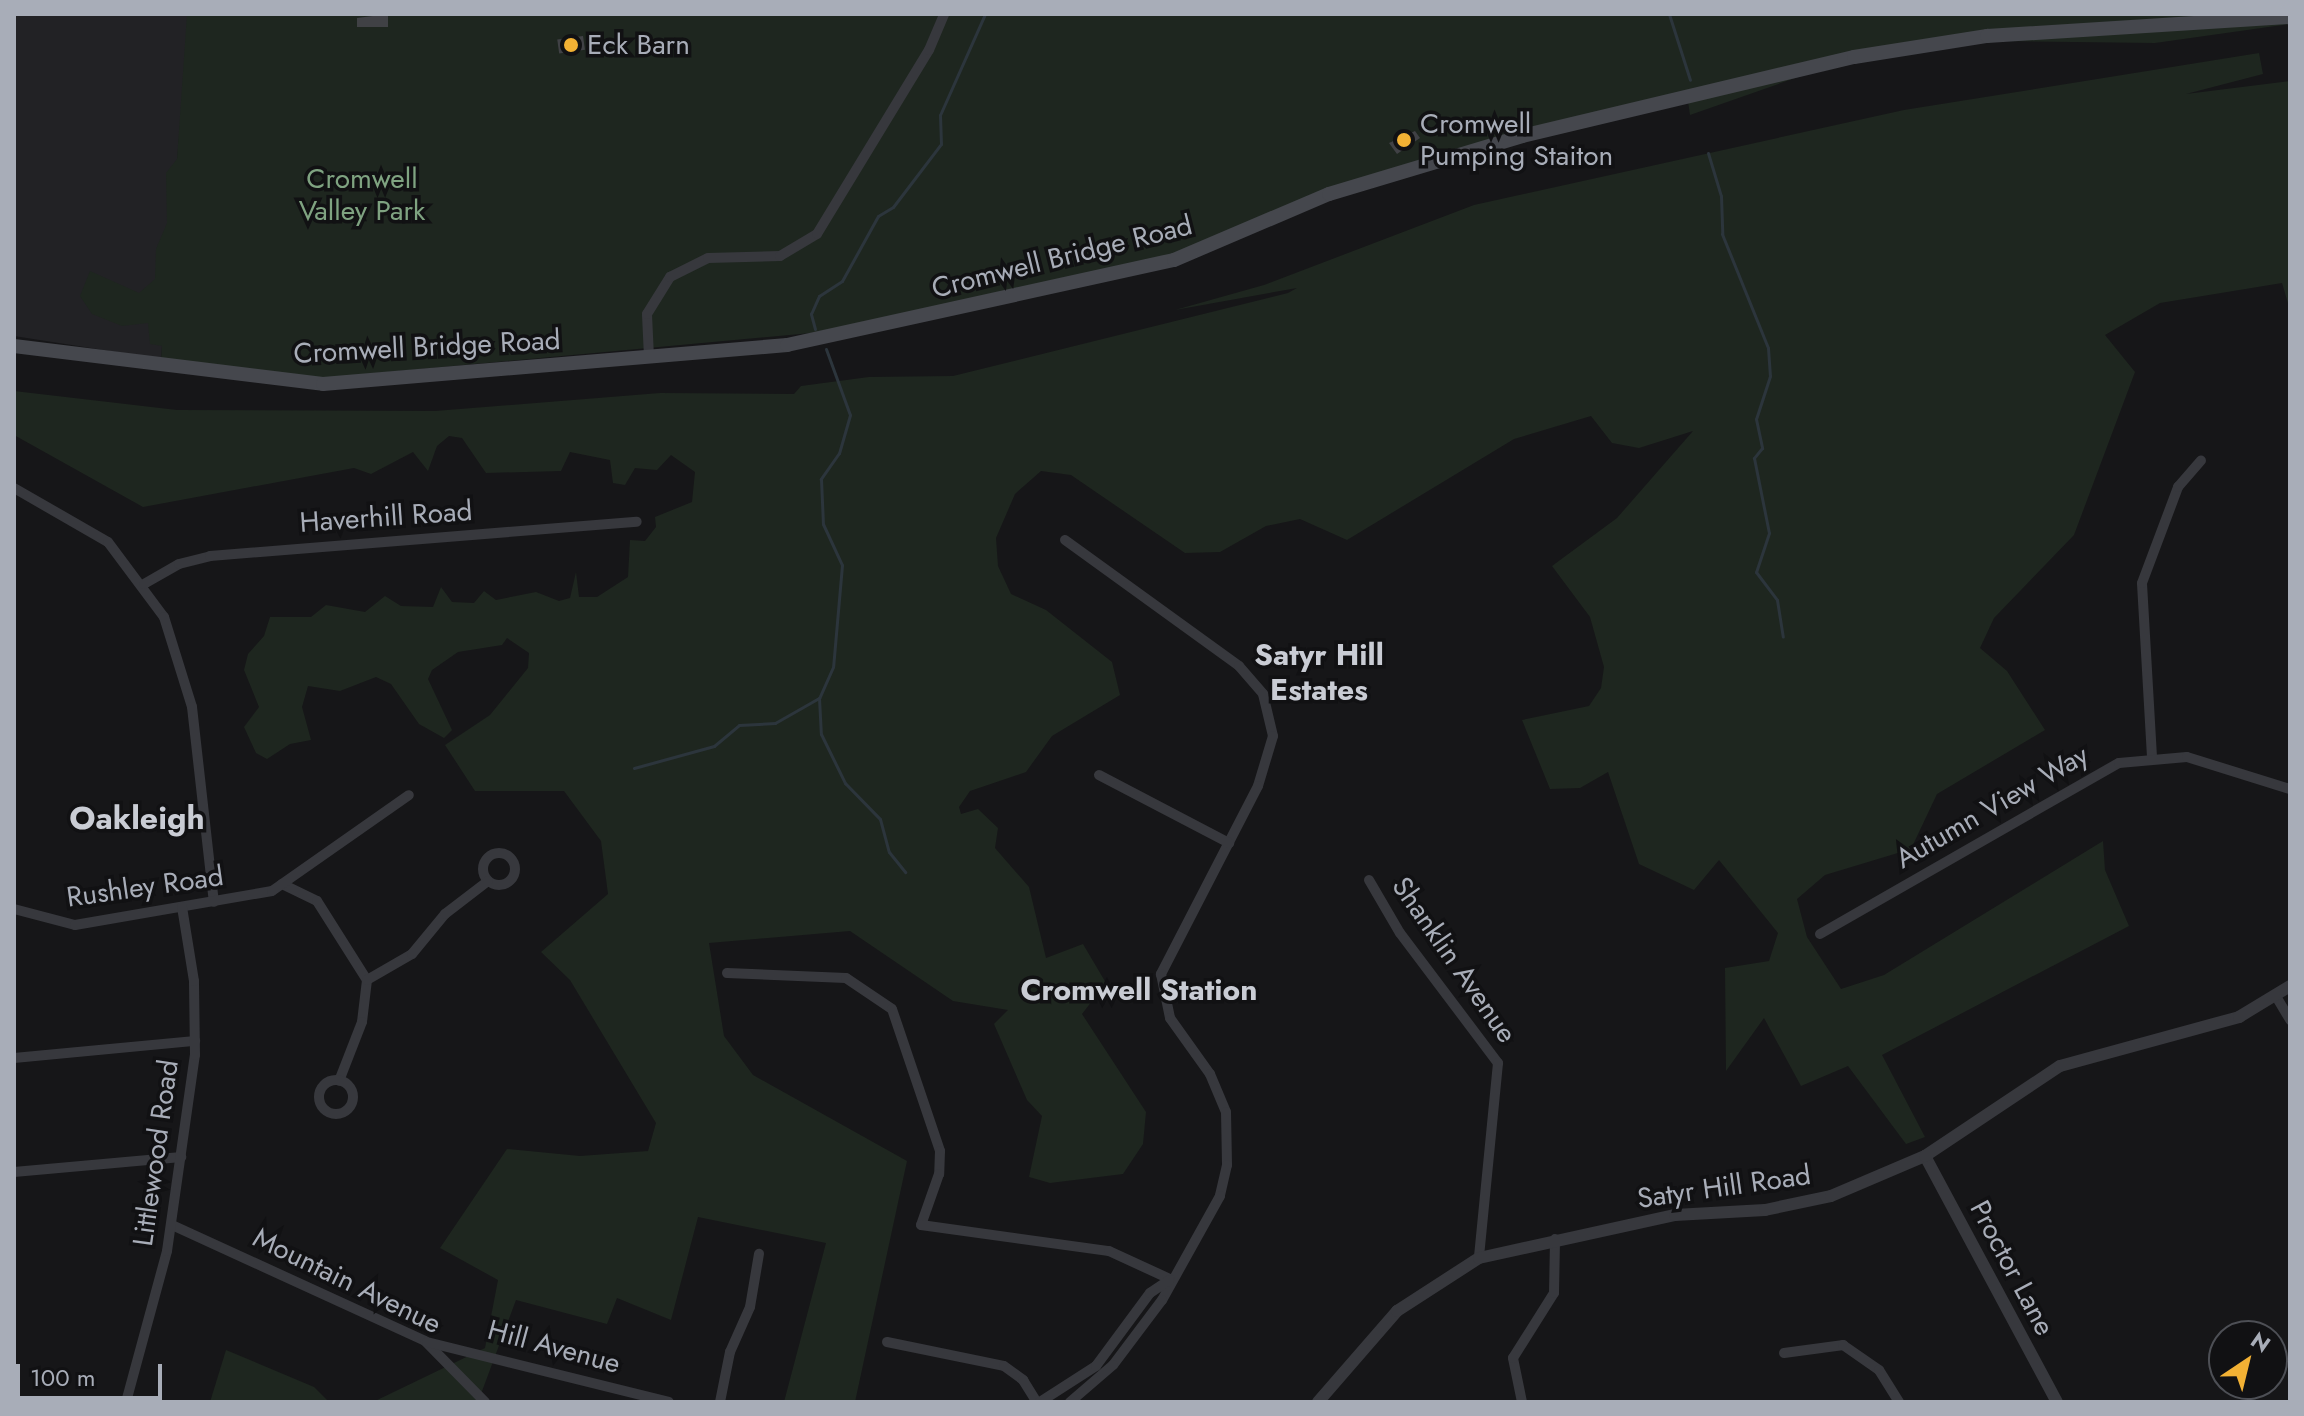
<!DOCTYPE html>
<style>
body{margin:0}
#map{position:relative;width:2304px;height:1416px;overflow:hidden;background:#161618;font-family:Jost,sans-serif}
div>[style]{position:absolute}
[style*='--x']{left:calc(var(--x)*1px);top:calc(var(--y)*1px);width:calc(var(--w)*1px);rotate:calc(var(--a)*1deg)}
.built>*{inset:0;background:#222225}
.green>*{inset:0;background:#1e261f}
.stream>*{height:3px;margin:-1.5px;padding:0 1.5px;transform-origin:1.5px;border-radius:1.5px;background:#2c353c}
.building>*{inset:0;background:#404145;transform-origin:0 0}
.minor>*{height:10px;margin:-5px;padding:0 5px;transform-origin:5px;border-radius:5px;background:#37383d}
.minor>.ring{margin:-5px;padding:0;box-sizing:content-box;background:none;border:10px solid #37383d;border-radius:50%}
.tertiary>*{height:12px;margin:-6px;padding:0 6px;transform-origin:6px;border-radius:6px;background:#37383d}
.secondary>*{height:14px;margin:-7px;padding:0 7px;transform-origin:7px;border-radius:7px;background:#45474d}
.dots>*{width:22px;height:22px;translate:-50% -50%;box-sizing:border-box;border:4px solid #111113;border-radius:50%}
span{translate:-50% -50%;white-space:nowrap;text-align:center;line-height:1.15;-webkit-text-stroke:7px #111113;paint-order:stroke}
.poi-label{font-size:28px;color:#a8adb8}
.left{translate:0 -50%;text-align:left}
.park-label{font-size:28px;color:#7fa381}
.street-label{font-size:28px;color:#a8adb8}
.neighbourhood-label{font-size:30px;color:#c9ccd4;font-weight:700}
.quarter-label{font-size:32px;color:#c9ccd4;font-weight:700}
.frame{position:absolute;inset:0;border:16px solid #a8adb8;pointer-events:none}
.north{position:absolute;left:2208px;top:1320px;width:80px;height:80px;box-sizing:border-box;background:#111113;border:2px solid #4d4f55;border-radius:50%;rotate:35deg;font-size:22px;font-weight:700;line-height:32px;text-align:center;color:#a8adb8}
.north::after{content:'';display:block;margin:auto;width:28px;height:36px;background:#f2b134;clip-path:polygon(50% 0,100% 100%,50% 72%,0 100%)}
.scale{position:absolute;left:16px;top:1364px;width:146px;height:36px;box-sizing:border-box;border:4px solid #a8adb8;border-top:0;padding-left:10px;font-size:24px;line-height:28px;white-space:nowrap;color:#a8adb8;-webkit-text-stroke:6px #111113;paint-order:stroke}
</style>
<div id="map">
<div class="built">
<div style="clip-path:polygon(14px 14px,189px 14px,161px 359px,14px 336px)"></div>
</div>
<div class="green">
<div style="clip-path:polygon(187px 14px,2290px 14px,2290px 24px,2155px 43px,2003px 41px,1861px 55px,1690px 115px,1687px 94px,1541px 126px,1185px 251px,833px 331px,322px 378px,161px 359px,162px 346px,150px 344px,148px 323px,122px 326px,92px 314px,80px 296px,90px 271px,139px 293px,155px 279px,156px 249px,167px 223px,166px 173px,177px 159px)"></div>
<div style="clip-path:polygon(2259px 53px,2263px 74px,2186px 94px,2290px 81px,2290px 310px,2282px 283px,2160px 303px,2105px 335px,2135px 372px,2074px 535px,1994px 618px,1980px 648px,2007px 671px,2045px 730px,1937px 794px,1911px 849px,1825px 875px,1797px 899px,1807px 937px,1841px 989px,1884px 975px,2103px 841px,2105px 870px,2129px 926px,1882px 1055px,1925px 1137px,1906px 1144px,1848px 1066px,1801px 1086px,1764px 1018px,1726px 1071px,1725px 968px,1769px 961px,1778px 933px,1719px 860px,1694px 890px,1639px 864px,1608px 772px,1580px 788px,1550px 789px,1522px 720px,1589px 706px,1601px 688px,1604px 667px,1590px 617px,1552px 566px,1617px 518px,1693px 431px,1639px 448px,1612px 443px,1591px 416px,1514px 439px,1347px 540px,1300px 519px,1266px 526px,1220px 552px,1185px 553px,1071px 475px,1041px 471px,1015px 494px,996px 538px,998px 566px,1011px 594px,1046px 610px,1112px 662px,1120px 695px,1052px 736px,1026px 772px,970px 791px,959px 807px,961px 814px,978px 809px,998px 828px,995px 848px,1029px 887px,1046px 958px,1083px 944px,1106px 983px,1082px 1014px,1146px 1112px,1143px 1144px,1123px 1174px,1050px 1183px,1029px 1177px,1042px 1116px,1027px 1100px,994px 1024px,1008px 1010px,953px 1001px,850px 931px,709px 943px,724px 1036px,753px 1075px,907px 1161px,855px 1402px,784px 1402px,826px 1243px,698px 1217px,671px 1320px,617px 1298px,607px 1324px,516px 1300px,478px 1402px,373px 1402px,485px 1348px,498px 1280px,440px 1248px,507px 1149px,580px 1156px,648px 1151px,656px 1123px,570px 980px,541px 952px,608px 894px,601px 841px,564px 791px,475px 791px,445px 745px,490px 715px,528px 668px,529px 653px,507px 638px,502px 645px,458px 652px,432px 670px,428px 679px,452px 730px,444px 738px,419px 724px,391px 684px,376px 677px,340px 691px,308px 686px,302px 707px,311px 740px,290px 744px,267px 759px,256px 753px,244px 727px,259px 707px,244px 670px,248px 654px,264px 636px,270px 617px,311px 617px,326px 605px,365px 612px,385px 596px,401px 606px,433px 607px,441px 587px,452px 602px,474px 603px,484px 591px,496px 600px,536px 592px,559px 601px,570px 598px,576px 572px,579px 597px,597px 597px,628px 577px,630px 540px,645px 541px,656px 527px,655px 517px,692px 502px,695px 472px,671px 455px,657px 470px,635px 468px,625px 485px,613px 483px,610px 460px,570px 452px,561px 471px,486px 473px,462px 438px,449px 436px,437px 446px,428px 471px,413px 452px,371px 474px,354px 468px,143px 507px,14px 435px,14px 391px,177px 410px,435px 411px,660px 393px,794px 394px,801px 386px,869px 377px,953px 376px,1288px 293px,1297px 288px,1175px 310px,1264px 285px,1474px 205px,1904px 110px)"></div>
<div style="clip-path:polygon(226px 1350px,314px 1387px,329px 1402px,210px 1402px)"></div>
</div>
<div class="stream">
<div style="--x:1669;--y:14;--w:69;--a:72.3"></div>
<div style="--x:1708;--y:153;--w:45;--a:73.2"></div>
<div style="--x:1721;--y:196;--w:38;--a:88"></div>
<div style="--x:1722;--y:234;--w:123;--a:68"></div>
<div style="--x:1768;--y:348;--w:28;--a:86"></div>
<div style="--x:1770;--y:376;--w:45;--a:108"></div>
<div style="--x:1756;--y:419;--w:30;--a:78"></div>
<div style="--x:1762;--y:448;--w:13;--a:129"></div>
<div style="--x:1754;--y:458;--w:76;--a:78.7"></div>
<div style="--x:1769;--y:533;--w:41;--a:108.4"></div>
<div style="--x:1756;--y:572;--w:35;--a:53"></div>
<div style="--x:1777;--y:600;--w:37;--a:81"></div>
<div style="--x:815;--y:329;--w:16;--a:-105"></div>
<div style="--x:811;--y:314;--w:20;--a:-66"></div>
<div style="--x:819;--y:296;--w:27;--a:-33"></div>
<div style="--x:842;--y:281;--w:74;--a:-61"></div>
<div style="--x:878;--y:216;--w:17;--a:-31"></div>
<div style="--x:893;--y:207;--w:79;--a:-52.7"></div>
<div style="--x:941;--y:144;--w:29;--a:-92"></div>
<div style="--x:940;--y:115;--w:111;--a:-66"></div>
<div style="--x:826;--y:349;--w:70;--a:70"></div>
<div style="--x:850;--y:415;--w:40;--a:106"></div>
<div style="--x:839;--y:453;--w:32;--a:125"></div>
<div style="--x:821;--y:479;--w:45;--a:87.5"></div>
<div style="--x:823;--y:524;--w:45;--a:65.1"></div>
<div style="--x:842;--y:565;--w:102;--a:95"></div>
<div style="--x:833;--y:667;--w:34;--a:114"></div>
<div style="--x:819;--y:698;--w:36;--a:87"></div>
<div style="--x:821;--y:734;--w:55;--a:63.9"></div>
<div style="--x:845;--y:783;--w:50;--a:45.8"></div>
<div style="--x:880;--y:819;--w:34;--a:75"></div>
<div style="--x:889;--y:852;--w:26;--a:51"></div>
<div style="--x:634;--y:768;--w:83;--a:-15.4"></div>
<div style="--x:714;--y:746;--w:33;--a:-40"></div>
<div style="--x:739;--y:725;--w:36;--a:-3"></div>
<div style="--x:775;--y:723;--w:51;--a:-29.6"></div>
</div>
<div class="building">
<div style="clip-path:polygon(388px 14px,388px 27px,357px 27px,357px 18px)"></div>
<div style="left:583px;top:36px;width:14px;height:26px;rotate:82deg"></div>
<div style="clip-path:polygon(1415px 131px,1420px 138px,1397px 154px,1389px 143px)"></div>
</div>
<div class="minor">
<div style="--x:649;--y:357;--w:43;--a:-92.7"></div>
<div style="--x:647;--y:314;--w:44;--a:-58.1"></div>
<div style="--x:670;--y:277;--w:42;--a:-26.6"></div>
<div style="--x:708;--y:258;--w:72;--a:-1.6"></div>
<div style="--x:780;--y:256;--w:43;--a:-30.7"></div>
<div style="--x:817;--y:234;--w:215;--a:-58.7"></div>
<div style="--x:929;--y:50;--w:39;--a:-67"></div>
<div style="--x:14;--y:488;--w:108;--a:29.9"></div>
<div style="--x:108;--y:542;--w:94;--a:53.3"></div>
<div style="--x:164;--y:617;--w:94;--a:72.7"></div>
<div style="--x:192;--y:707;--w:196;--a:83.6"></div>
<div style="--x:1065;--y:540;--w:215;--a:35.9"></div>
<div style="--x:1239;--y:666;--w:37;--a:49"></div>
<div style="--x:1263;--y:694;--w:43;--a:76.6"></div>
<div style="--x:1273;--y:736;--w:52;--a:106.7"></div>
<div style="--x:1258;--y:786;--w:212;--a:117.3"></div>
<div style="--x:1161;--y:974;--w:45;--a:78.4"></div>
<div style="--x:1170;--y:1018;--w:69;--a:54.5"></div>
<div style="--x:1210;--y:1074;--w:41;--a:67.2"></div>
<div style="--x:1226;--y:1112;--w:53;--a:88.9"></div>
<div style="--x:1227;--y:1165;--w:32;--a:103"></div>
<div style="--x:1220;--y:1196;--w:119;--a:119.1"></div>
<div style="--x:1162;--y:1300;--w:81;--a:127"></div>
<div style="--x:1113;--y:1365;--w:57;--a:139.3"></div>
<div style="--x:144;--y:584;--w:40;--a:-29.7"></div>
<div style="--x:179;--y:564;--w:32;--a:-14"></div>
<div style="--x:210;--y:556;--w:428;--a:-4.6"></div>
<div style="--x:2152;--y:757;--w:174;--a:-93.3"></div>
<div style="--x:2142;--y:583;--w:103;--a:-69.4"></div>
<div style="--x:2178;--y:487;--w:35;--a:-49"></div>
<div style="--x:1099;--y:775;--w:147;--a:27.6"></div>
<div class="ring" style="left:483px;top:853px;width:22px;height:22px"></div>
<div style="--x:1369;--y:880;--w:61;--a:59.7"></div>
<div style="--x:1400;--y:933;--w:163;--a:53"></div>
<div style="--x:1498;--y:1063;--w:196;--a:95.6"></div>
<div style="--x:282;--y:884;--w:39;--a:26"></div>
<div style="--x:317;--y:901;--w:93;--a:57.7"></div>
<div style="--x:367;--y:980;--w:42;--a:96.8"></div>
<div style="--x:362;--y:1022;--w:63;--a:111.3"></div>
<div style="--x:14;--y:909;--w:63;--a:14.7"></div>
<div style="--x:75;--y:925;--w:200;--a:-9.8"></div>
<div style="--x:272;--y:891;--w:167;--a:-35"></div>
<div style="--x:1820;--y:934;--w:344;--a:-29.8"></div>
<div style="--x:2119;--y:763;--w:68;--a:-5"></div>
<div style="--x:2187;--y:757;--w:108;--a:17.3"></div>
<div style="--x:727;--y:973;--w:119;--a:2.4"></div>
<div style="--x:846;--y:978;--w:55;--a:34"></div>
<div style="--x:892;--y:1009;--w:150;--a:71.3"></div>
<div style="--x:940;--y:1151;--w:23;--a:92"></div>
<div style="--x:939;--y:1174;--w:54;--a:109.4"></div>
<div style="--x:921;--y:1225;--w:190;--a:7.9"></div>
<div style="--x:1109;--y:1251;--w:67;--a:24.7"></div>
<div style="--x:367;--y:980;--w:52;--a:-30"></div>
<div style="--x:412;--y:954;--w:52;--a:-50.5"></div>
<div style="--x:445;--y:914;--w:54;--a:-37.5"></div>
<div style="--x:2277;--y:998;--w:26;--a:59"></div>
<div style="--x:14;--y:1058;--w:182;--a:-5.4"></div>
<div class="ring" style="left:319px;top:1080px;width:24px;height:24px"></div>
<div style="--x:14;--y:1172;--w:168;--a:-5.1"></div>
<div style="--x:172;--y:1225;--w:278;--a:24.6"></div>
<div style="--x:425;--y:1341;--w:86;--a:45.5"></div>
<div style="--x:427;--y:1342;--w:249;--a:13.9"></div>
<div style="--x:887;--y:1342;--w:119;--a:11.6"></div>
<div style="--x:1004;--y:1366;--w:24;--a:36"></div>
<div style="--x:1023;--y:1380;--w:26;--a:58"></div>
<div style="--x:1784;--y:1353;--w:60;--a:-7.7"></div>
<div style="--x:1843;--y:1345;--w:44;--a:34.8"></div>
<div style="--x:1879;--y:1370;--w:38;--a:58"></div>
<div style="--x:126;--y:1402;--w:156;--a:-74.8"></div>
<div style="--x:167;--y:1251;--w:198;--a:-81.9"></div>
<div style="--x:195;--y:1055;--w:74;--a:-90.8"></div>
<div style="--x:194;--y:981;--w:75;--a:-99.2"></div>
<div style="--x:720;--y:1402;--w:51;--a:-78.7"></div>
<div style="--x:730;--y:1352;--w:49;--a:-66"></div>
<div style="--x:750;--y:1307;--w:54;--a:-80.4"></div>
<div style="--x:1040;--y:1402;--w:67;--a:-32.7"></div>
<div style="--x:1096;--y:1366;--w:91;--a:-53.5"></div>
<div style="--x:1150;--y:1293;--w:23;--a:-34"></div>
<div style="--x:1522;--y:1402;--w:45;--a:-101.6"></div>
<div style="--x:1513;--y:1358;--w:77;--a:-57.8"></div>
<div style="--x:1554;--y:1293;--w:54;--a:-88.9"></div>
</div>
<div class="tertiary">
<div style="--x:1925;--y:1156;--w:279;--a:61.8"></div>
<div style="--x:1318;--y:1402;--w:121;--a:-49"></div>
<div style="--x:1397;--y:1311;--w:98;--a:-32.9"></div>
<div style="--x:1479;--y:1258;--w:201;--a:-12.4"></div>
<div style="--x:1675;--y:1215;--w:90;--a:-3.2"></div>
<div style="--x:1765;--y:1210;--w:67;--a:-12"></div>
<div style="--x:1831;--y:1196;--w:102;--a:-23.1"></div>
<div style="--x:1925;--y:1156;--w:162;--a:-33.7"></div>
<div style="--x:2060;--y:1066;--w:186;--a:-15.3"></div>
<div style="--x:2239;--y:1017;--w:60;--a:-31.3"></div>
</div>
<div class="secondary">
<div style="--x:14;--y:346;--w:311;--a:7"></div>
<div style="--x:323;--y:384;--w:466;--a:-4.8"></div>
<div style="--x:787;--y:345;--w:396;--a:-12.4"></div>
<div style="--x:1174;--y:260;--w:168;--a:-23.1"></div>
<div style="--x:1329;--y:194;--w:202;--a:-16.7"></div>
<div style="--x:1522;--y:136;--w:341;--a:-13.4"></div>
<div style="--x:1854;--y:57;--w:135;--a:-9"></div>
<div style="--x:1987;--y:36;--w:304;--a:-3.6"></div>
</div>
<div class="dots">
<div style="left:571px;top:45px;background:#f2b134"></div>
<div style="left:1404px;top:140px;background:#f2b134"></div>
</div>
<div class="poi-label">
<span class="left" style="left:587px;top:45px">Eck Barn</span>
<span class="left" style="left:1420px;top:140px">Cromwell<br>Pumping Staiton</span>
</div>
<div class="park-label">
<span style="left:362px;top:195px">Cromwell<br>Valley Park</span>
</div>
<div class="street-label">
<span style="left:1062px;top:257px;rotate:-14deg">Cromwell Bridge Road</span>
<span style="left:427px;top:347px;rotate:-3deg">Cromwell Bridge Road</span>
<span style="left:386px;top:517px;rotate:-4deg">Haverhill Road</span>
<span style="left:1992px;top:807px;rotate:-30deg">Autumn View Way</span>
<span style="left:145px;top:887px;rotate:-8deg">Rushley Road</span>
<span style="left:1454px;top:960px;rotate:55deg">Shanklin Avenue</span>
<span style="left:156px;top:1153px;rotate:-82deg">Littlewood Road</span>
<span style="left:1724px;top:1187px;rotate:-8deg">Satyr Hill Road</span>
<span style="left:2012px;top:1268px;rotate:62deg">Proctor Lane</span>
<span style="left:347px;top:1281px;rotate:26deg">Mountain Avenue</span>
<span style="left:554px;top:1347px;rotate:15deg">Hill Avenue</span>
</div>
<div class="neighbourhood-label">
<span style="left:1319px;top:672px">Satyr Hill<br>Estates</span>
<span style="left:1139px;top:990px">Cromwell Station</span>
</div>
<div class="quarter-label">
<span style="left:137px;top:818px">Oakleigh</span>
</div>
<div class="frame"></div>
<div class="north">N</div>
<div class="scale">100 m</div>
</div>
